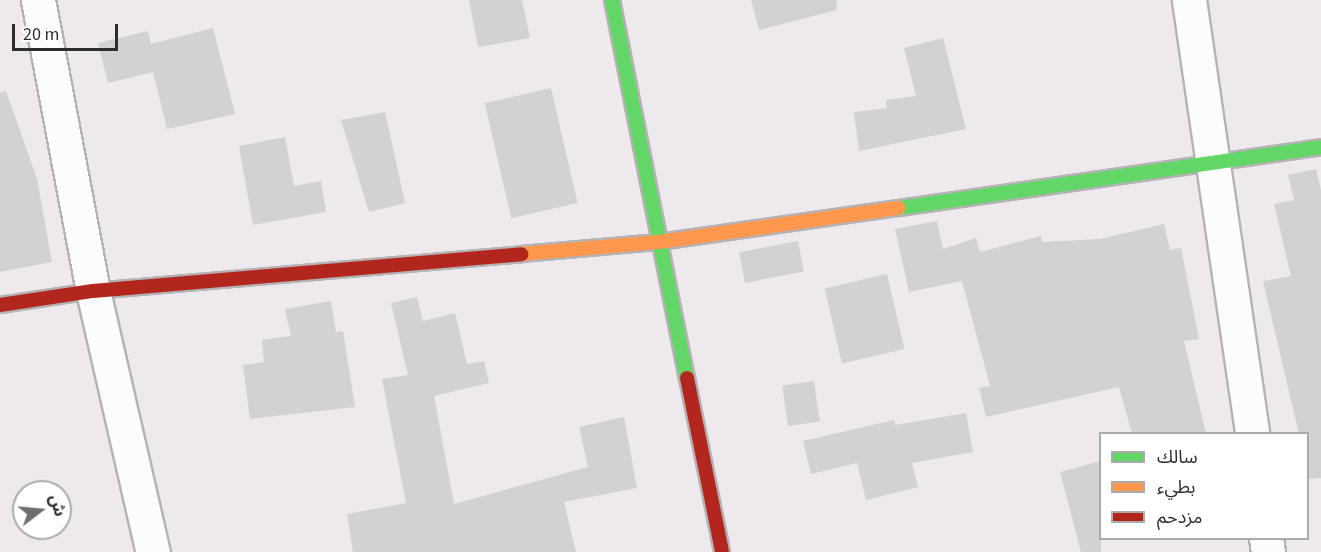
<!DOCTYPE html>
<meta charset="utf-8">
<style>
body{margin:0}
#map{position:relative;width:1321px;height:552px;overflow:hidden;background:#ede9ec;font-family:"Source Sans 3","Noto Sans Arabic",sans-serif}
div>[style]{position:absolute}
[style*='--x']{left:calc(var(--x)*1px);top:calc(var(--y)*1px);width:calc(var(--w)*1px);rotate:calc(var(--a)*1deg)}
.building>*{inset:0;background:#d3d1d2;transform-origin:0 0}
.roads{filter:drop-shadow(2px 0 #b5b3b5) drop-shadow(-2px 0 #b5b3b5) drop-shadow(0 2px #b5b3b5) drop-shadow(0 -2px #b5b3b5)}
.street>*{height:33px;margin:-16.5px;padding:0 16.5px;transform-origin:16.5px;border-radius:16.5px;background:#fcfcfc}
.fast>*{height:14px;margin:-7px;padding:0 7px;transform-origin:7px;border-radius:7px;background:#63d668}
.slow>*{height:14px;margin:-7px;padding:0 7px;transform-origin:7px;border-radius:7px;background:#ff974d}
.jam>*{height:14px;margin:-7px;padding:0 7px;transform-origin:7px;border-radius:7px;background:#b3261e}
span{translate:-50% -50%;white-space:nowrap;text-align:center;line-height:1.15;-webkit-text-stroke:6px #fff;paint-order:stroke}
.legend{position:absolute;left:1099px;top:432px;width:210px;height:108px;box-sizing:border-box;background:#fff;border:2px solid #acabab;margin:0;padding:8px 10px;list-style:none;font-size:18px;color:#2f2c2e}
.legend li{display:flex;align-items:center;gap:12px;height:30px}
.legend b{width:30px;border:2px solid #acabab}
.north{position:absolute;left:12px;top:480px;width:60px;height:60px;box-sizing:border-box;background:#fff;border:2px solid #acabab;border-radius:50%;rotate:74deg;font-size:16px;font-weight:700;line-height:24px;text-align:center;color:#2f2c2e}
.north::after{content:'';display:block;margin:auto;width:21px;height:27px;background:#726e70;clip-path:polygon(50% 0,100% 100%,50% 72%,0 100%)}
.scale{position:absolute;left:12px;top:24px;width:106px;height:27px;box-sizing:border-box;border:3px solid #2f2c2e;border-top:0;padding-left:8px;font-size:18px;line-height:21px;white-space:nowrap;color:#2f2c2e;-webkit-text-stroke:4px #fff;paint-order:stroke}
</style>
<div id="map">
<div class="building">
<div style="clip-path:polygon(469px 0,522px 0,530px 38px,478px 47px)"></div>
<div style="clip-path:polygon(751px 0,836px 0,837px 10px,759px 30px)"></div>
<div style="clip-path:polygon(213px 28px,235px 114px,167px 129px,153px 72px,108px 83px,98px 43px,148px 31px,151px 44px)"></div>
<div style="clip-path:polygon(943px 38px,966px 129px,859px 151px,854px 112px,887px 108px,886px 100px,916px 96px,904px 48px)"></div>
<div style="left:551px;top:88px;width:118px;height:68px;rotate:77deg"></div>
<div style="clip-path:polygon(6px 91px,37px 179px,52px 262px,0 272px,0 92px)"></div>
<div style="clip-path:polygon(385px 112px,405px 203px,369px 212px,341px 120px)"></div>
<div style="clip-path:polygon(285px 137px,294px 186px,321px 181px,326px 212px,253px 225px,239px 146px)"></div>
<div style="clip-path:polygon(1316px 169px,1321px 190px,1321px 478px,1309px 479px,1308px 434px,1299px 434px,1263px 281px,1291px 276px,1274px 204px,1294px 200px,1288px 175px)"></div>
<div style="clip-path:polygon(937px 221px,943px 249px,976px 238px,980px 252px,1041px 236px,1042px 242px,1100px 239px,1164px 224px,1170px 250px,1181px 248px,1199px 339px,1184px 341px,1206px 434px,1132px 434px,1119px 387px,986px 417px,979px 388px,990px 386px,962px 281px,909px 292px,895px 229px)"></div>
<div style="left:798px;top:241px;width:31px;height:60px;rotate:79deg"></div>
<div style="left:887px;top:274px;width:77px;height:64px;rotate:77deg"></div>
<div style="clip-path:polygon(417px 297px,423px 321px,455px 313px,467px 364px,484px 361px,489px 383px,434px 396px,454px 504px,588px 467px,579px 427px,624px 417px,637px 488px,564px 502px,576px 552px,353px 552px,347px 514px,406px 503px,382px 379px,408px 375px,391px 303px)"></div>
<div style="clip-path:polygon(331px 301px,336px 332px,343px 331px,355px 407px,250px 419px,243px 365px,264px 362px,262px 340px,291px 336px,285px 309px)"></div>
<div style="left:814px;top:381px;width:41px;height:32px;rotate:82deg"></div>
<div style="clip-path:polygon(966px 413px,973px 452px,912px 463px,918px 487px,866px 500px,857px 463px,811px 474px,803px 441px,894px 420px,895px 425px)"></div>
<div style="clip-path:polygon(1101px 461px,1101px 552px,1081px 552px,1060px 472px)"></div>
</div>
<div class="roads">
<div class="street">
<div style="--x:38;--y:0;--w:296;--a:79.3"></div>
<div style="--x:93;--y:291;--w:268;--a:77.1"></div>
<div style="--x:1189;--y:0;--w:439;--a:81.7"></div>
<div style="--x:1266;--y:538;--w:14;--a:82"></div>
</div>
<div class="fast">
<div style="--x:612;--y:0;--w:385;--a:78.8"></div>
<div style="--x:899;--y:208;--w:426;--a:-8.2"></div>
</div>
<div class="slow">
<div style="--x:521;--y:254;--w:139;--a:-5"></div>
<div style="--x:659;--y:242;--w:242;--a:-8.1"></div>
</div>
<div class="jam">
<div style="--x:0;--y:305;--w:94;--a:-8.6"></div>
<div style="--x:93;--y:291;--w:430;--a:-4.9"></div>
<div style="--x:687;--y:378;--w:177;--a:78.6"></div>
</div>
</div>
<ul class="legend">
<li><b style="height:8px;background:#63d668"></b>سالك</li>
<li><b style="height:8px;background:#ff974d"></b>بطيء</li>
<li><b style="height:8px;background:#b3261e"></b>مزدحم</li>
</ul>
<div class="north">ش</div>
<div class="scale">20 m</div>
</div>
